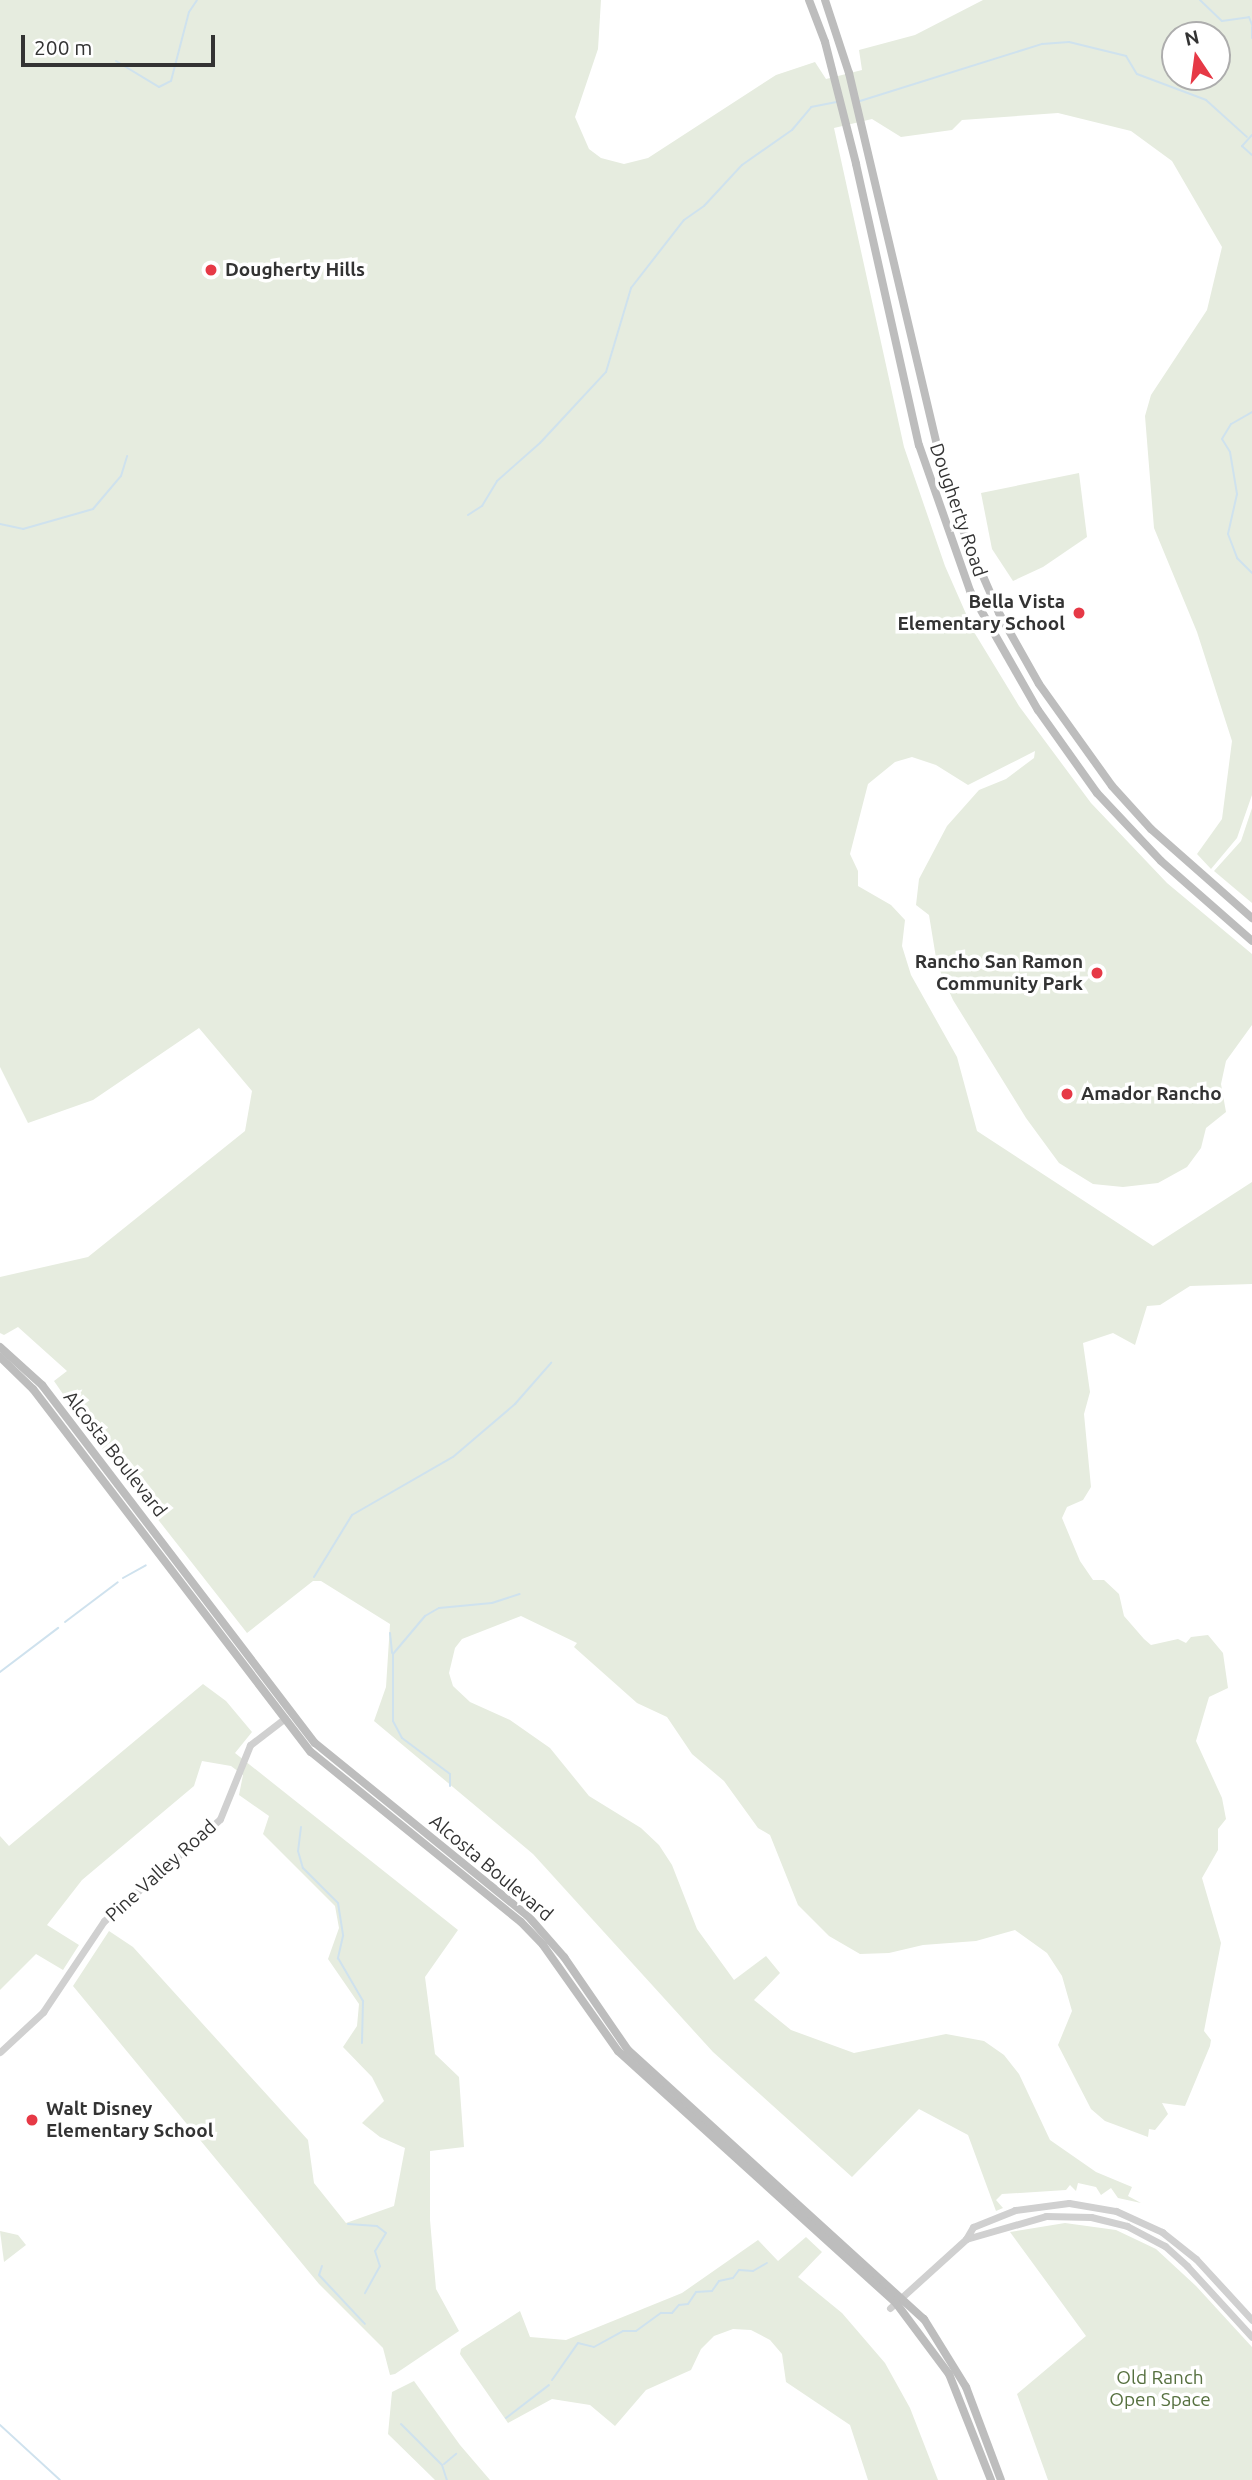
<!DOCTYPE html>
<style>
body{margin:0}
#map{position:relative;width:1252px;height:2480px;overflow:hidden;background:#fff;font-family:Ubuntu,sans-serif}
div>[style]{position:absolute}
[style*='--x']{left:calc(var(--x)*1px);top:calc(var(--y)*1px);width:calc(var(--w)*1px);rotate:calc(var(--a)*1deg)}
.green>*{inset:0;background:#e6ecdf}
.stream>*{height:2px;margin:-1px;padding:0 1px;transform-origin:1px;border-radius:1px;background:#cfe2ee}
.tertiary>*{height:7px;margin:-3.5px;padding:0 3.5px;transform-origin:3.5px;border-radius:3.5px;background:#d0d0d0}
.secondary>*{height:8px;margin:-4px;padding:0 4px;transform-origin:4px;border-radius:4px;background:#bdbdbd}
.dots>*{width:19px;height:19px;translate:-50% -50%;box-sizing:border-box;border:4px solid #fff;border-radius:50%}
span{translate:-50% -50%;white-space:nowrap;text-align:center;line-height:1.15;-webkit-text-stroke:7px #fff;paint-order:stroke}
.poi-label{font-size:19px;color:#333;font-weight:700}
.left{translate:0 -50%;text-align:left}
.right{translate:-100% -50%;text-align:right}
.street-label{font-size:19px;color:#333}
.park-label{font-size:19px;color:#56703f}
.north{position:absolute;left:1161px;top:21px;width:70px;height:70px;box-sizing:border-box;background:#fff;border:2px solid #adadad;border-radius:50%;rotate:347deg;font-size:19px;font-weight:700;line-height:28px;text-align:center;color:#333}
.north::after{content:'';display:block;margin:auto;width:24px;height:32px;background:#e63946;clip-path:polygon(50% 0,100% 100%,50% 72%,0 100%)}
.scale{position:absolute;left:21px;top:35px;width:194px;height:32px;box-sizing:border-box;border:4px solid #333;border-top:0;padding-left:9px;font-size:21px;line-height:24px;white-space:nowrap;color:#333;-webkit-text-stroke:5px #fff;paint-order:stroke}
</style>
<div id="map">
<div class="green">
<div style="clip-path:polygon(evenodd,0 0,601px 0,598px 49px,575px 117px,589px 149px,601px 158px,624px 164px,648px 158px,776px 75px,815px 62px,826px 79px,862px 70px,859px 50px,915px 35px,983px 0,1252px 0,1252px 795px,1237px 838px,1211px 869px,1197px 854px,1222px 819px,1232px 741px,1197px 632px,1154px 528px,1145px 416px,1151px 395px,1207px 310px,1222px 247px,1172px 161px,1131px 131px,1058px 113px,962px 120px,952px 130px,901px 137px,872px 119px,834px 128px,904px 447px,945px 566px,974px 632px,1019px 706px,1091px 803px,1167px 883px,1252px 954px,1252px 1025px,1226px 1061px,1221px 1084px,1226px 1112px,1206px 1128px,1201px 1148px,1187px 1167px,1158px 1183px,1123px 1187px,1093px 1184px,1059px 1163px,1026px 1118px,953px 1000px,937px 964px,929px 915px,916px 905px,919px 879px,947px 826px,979px 790px,1006px 779px,1034px 758px,1035px 751px,968px 785px,936px 765px,912px 757px,895px 762px,868px 784px,850px 854px,858px 871px,858px 886px,891px 905px,905px 920px,902px 946px,911px 975px,957px 1057px,977px 1131px,1153px 1246px,1252px 1182px,1252px 1284px,1190px 1286px,1160px 1305px,1147px 1306px,1135px 1345px,1113px 1333px,1083px 1343px,1090px 1392px,1084px 1414px,1091px 1487px,1083px 1500px,1067px 1507px,1062px 1518px,1080px 1561px,1093px 1580px,1104px 1580px,1119px 1594px,1124px 1616px,1144px 1639px,1151px 1645px,1178px 1639px,1186px 1643px,1191px 1637px,1208px 1635px,1223px 1653px,1228px 1688px,1209px 1697px,1196px 1741px,1222px 1798px,1226px 1819px,1218px 1829px,1218px 1850px,1202px 1878px,1221px 1943px,1204px 2031px,1211px 2040px,1210px 2046px,1185px 2106px,1162px 2103px,1168px 2114px,1155px 2130px,1149px 2129px,1148px 2137px,1105px 2121px,1091px 2109px,1058px 2045px,1072px 2011px,1062px 1976px,1047px 1953px,1015px 1930px,976px 1941px,923px 1945px,889px 1953px,860px 1954px,829px 1936px,798px 1905px,770px 1835px,758px 1828px,724px 1781px,692px 1754px,667px 1717px,637px 1703px,574px 1647px,577px 1643px,521px 1616px,462px 1639px,455px 1648px,449px 1673px,453px 1686px,470px 1702px,510px 1720px,550px 1748px,589px 1796px,641px 1828px,659px 1845px,672px 1865px,697px 1929px,734px 1980px,766px 1956px,780px 1973px,754px 2000px,791px 2030px,854px 2053px,946px 2034px,984px 2041px,1004px 2055px,1019px 2074px,1050px 2140px,1096px 2172px,1132px 2187px,1128px 2196px,1141px 2203px,1118px 2198px,1111px 2188px,1101px 2195px,1096px 2187px,1078px 2183px,1076px 2191px,1070px 2185px,1066px 2190px,1002px 2194px,996px 2200px,1003px 2208px,996px 2211px,968px 2135px,919px 2109px,852px 2177px,713px 2052px,533px 1854px,374px 1721px,386px 1687px,390px 1624px,321px 1581px,313px 1581px,247px 1633px,87px 1429px,54px 1381px,67px 1371px,18px 1327px,4px 1335px,0 1333px,0 1277px,88px 1257px,245px 1131px,252px 1091px,199px 1028px,93px 1100px,28px 1123px,0 1067px,0 0,1175px 35px,1217px 35px,1217px 77px,1175px 77px,1175px 35px)"></div>
<div style="clip-path:polygon(1079px 473px,1087px 537px,1043px 567px,1013px 581px,992px 549px,981px 493px)"></div>
<div style="clip-path:polygon(1252px 808px,1252px 903px,1214px 871px,1241px 841px)"></div>
<div style="clip-path:polygon(203px 1684px,226px 1701px,252px 1732px,235px 1753px,458px 1930px,425px 1977px,435px 2054px,459px 2077px,464px 2147px,430px 2151px,430px 2220px,436px 2289px,459px 2331px,395px 2374px,390px 2375px,383px 2348px,319px 2284px,73px 1986px,109px 1931px,133px 1947px,308px 2140px,314px 2183px,346px 2223px,394px 2206px,405px 2148px,380px 2137px,362px 2123px,384px 2101px,372px 2077px,343px 2047px,357px 2026px,359px 2004px,328px 1959px,339px 1928px,335px 1906px,263px 1834px,269px 1816px,239px 1795px,243px 1775px,231px 1766px,202px 1761px,194px 1786px,82px 1880px,47px 1925px,79px 1945px,63px 1970px,36px 1954px,0 1990px,0 1836px,9px 1846px)"></div>
<div style="clip-path:polygon(1065px 2223px,1116px 2230px,1156px 2249px,1196px 2286px,1252px 2347px,1252px 2480px,1048px 2480px,1017px 2394px,1086px 2336px,1010px 2232px)"></div>
<div style="clip-path:polygon(0 2231px,18px 2235px,26px 2245px,4px 2262px)"></div>
<div style="clip-path:polygon(806px 2237px,822px 2252px,798px 2277px,842px 2313px,885px 2363px,910px 2408px,938px 2480px,868px 2480px,850px 2425px,786px 2382px,782px 2354px,770px 2340px,751px 2330px,733px 2329px,714px 2336px,701px 2349px,691px 2370px,646px 2390px,615px 2426px,590px 2405px,552px 2399px,508px 2423px,460px 2354px,461px 2349px,520px 2311px,530px 2337px,566px 2340px,682px 2293px,758px 2240px,778px 2261px)"></div>
<div style="clip-path:polygon(414px 2381px,460px 2445px,490px 2480px,435px 2480px,388px 2434px,392px 2392px)"></div>
</div>
<div class="stream">
<div style="--x:1200;--y:0;--w:30;--a:44"></div>
<div style="--x:1222;--y:21;--w:27;--a:-8"></div>
<div style="--x:1249;--y:17;--w:9;--a:69"></div>
<div style="--x:1252;--y:27;--w:11;--a:90"></div>
<div style="--x:116;--y:61;--w:50;--a:31.2"></div>
<div style="--x:159;--y:87;--w:13;--a:-27"></div>
<div style="--x:171;--y:81;--w:71;--a:-75.4"></div>
<div style="--x:189;--y:12;--w:14;--a:-56"></div>
<div style="--x:860;--y:101;--w:191;--a:-17.4"></div>
<div style="--x:1042;--y:44;--w:27;--a:-4"></div>
<div style="--x:1069;--y:42;--w:59;--a:13.8"></div>
<div style="--x:1126;--y:56;--w:21;--a:59"></div>
<div style="--x:1137;--y:74;--w:74;--a:20.6"></div>
<div style="--x:1206;--y:100;--w:55;--a:42.1"></div>
<div style="--x:1252;--y:135;--w:15;--a:132"></div>
<div style="--x:1242;--y:146;--w:13;--a:42"></div>
<div style="--x:1252;--y:412;--w:24;--a:150"></div>
<div style="--x:1231;--y:424;--w:17;--a:121"></div>
<div style="--x:1222;--y:439;--w:15;--a:58"></div>
<div style="--x:1230;--y:452;--w:43;--a:80.5"></div>
<div style="--x:1237;--y:494;--w:41;--a:102.7"></div>
<div style="--x:1228;--y:534;--w:26;--a:69"></div>
<div style="--x:1237;--y:558;--w:21;--a:45"></div>
<div style="--x:468;--y:515;--w:17;--a:-33"></div>
<div style="--x:482;--y:506;--w:29;--a:-59"></div>
<div style="--x:497;--y:481;--w:57;--a:-41.5"></div>
<div style="--x:540;--y:443;--w:97;--a:-47.1"></div>
<div style="--x:606;--y:372;--w:88;--a:-73.4"></div>
<div style="--x:631;--y:288;--w:86;--a:-52.1"></div>
<div style="--x:684;--y:220;--w:24;--a:-35"></div>
<div style="--x:704;--y:206;--w:56;--a:-47.2"></div>
<div style="--x:742;--y:165;--w:61;--a:-35"></div>
<div style="--x:792;--y:130;--w:30;--a:-50"></div>
<div style="--x:811;--y:107;--w:26;--a:-11"></div>
<div style="--x:0;--y:524;--w:24;--a:12"></div>
<div style="--x:23;--y:529;--w:73;--a:-15.9"></div>
<div style="--x:93;--y:509;--w:43;--a:-49.7"></div>
<div style="--x:121;--y:476;--w:21;--a:-73"></div>
<div style="--x:314;--y:1577;--w:73;--a:-58.5"></div>
<div style="--x:352;--y:1515;--w:116;--a:-29.9"></div>
<div style="--x:453;--y:1457;--w:82;--a:-40.5"></div>
<div style="--x:515;--y:1404;--w:55;--a:-48.7"></div>
<div style="--x:123;--y:1578;--w:26;--a:-29"></div>
<div style="--x:65;--y:1622;--w:66;--a:-37"></div>
<div style="--x:390;--y:1633;--w:20;--a:84"></div>
<div style="--x:0;--y:1672;--w:73;--a:-37.2"></div>
<div style="--x:450;--y:1786;--w:12;--a:-90"></div>
<div style="--x:450;--y:1774;--w:60;--a:-143.1"></div>
<div style="--x:402;--y:1738;--w:19;--a:-118"></div>
<div style="--x:393;--y:1721;--w:67;--a:-90"></div>
<div style="--x:393;--y:1654;--w:50;--a:-49.9"></div>
<div style="--x:425;--y:1616;--w:16;--a:-30"></div>
<div style="--x:439;--y:1608;--w:53;--a:-5.4"></div>
<div style="--x:492;--y:1603;--w:29;--a:-18"></div>
<div style="--x:301;--y:1827;--w:24;--a:97"></div>
<div style="--x:298;--y:1851;--w:18;--a:74"></div>
<div style="--x:303;--y:1868;--w:49;--a:45"></div>
<div style="--x:338;--y:1903;--w:33;--a:81"></div>
<div style="--x:343;--y:1936;--w:23;--a:103"></div>
<div style="--x:338;--y:1958;--w:50;--a:59.8"></div>
<div style="--x:363;--y:2001;--w:42;--a:91.4"></div>
<div style="--x:348;--y:2224;--w:29;--a:4"></div>
<div style="--x:377;--y:2226;--w:11;--a:38"></div>
<div style="--x:386;--y:2233;--w:21;--a:121"></div>
<div style="--x:375;--y:2251;--w:16;--a:72"></div>
<div style="--x:380;--y:2266;--w:31;--a:119"></div>
<div style="--x:322;--y:2266;--w:9;--a:108"></div>
<div style="--x:319;--y:2275;--w:67;--a:46.8"></div>
<div style="--x:552;--y:2380;--w:45;--a:-54.9"></div>
<div style="--x:578;--y:2343;--w:16;--a:14"></div>
<div style="--x:594;--y:2347;--w:33;--a:-29"></div>
<div style="--x:623;--y:2331;--w:13;--a:0"></div>
<div style="--x:636;--y:2331;--w:31;--a:-36"></div>
<div style="--x:661;--y:2313;--w:11;--a:0"></div>
<div style="--x:672;--y:2313;--w:11;--a:-49"></div>
<div style="--x:679;--y:2305;--w:9;--a:-6"></div>
<div style="--x:688;--y:2304;--w:14;--a:-56"></div>
<div style="--x:696;--y:2292;--w:16;--a:-4"></div>
<div style="--x:712;--y:2291;--w:12;--a:-55"></div>
<div style="--x:719;--y:2281;--w:14;--a:-12"></div>
<div style="--x:733;--y:2278;--w:10;--a:-53"></div>
<div style="--x:739;--y:2270;--w:14;--a:4"></div>
<div style="--x:753;--y:2271;--w:16;--a:-30"></div>
<div style="--x:506;--y:2418;--w:54;--a:-37.5"></div>
<div style="--x:401;--y:2424;--w:58;--a:45"></div>
<div style="--x:442;--y:2465;--w:16;--a:72"></div>
<div style="--x:0;--y:2425;--w:81;--a:42.5"></div>
<div style="--x:444;--y:2464;--w:16;--a:-40"></div>
</div>
<div class="tertiary">
<div style="--x:0;--y:2052;--w:59;--a:-42.9"></div>
<div style="--x:43;--y:2012;--w:110;--a:-56.2"></div>
<div style="--x:104;--y:1921;--w:154;--a:-41.3"></div>
<div style="--x:220;--y:1819;--w:80;--a:-67.9"></div>
<div style="--x:250;--y:1745;--w:44;--a:-37.6"></div>
<div style="--x:966;--y:2239;--w:83;--a:-16"></div>
<div style="--x:1046;--y:2216;--w:45;--a:1.3"></div>
<div style="--x:1091;--y:2217;--w:37;--a:14"></div>
<div style="--x:1127;--y:2226;--w:43;--a:27.8"></div>
<div style="--x:1165;--y:2246;--w:30;--a:42"></div>
<div style="--x:1187;--y:2266;--w:96;--a:47.5"></div>
<div style="--x:890;--y:2308;--w:103;--a:-42.2"></div>
<div style="--x:966;--y:2239;--w:14;--a:-60"></div>
<div style="--x:973;--y:2227;--w:45;--a:-22"></div>
<div style="--x:1015;--y:2210;--w:54;--a:-7.4"></div>
<div style="--x:1069;--y:2203;--w:48;--a:9.7"></div>
<div style="--x:1116;--y:2211;--w:51;--a:24.5"></div>
<div style="--x:1162;--y:2232;--w:43;--a:38.5"></div>
<div style="--x:1196;--y:2259;--w:83;--a:47.4"></div>
</div>
<div class="secondary">
<div style="--x:809;--y:0;--w:45;--a:69.1"></div>
<div style="--x:825;--y:42;--w:126;--a:75.7"></div>
<div style="--x:856;--y:164;--w:288;--a:77.4"></div>
<div style="--x:919;--y:445;--w:155;--a:70.7"></div>
<div style="--x:970;--y:591;--w:137;--a:60.3"></div>
<div style="--x:1038;--y:710;--w:102;--a:54.6"></div>
<div style="--x:1097;--y:793;--w:93;--a:46.7"></div>
<div style="--x:1161;--y:861;--w:121;--a:41.3"></div>
<div style="--x:825;--y:0;--w:77;--a:71.8"></div>
<div style="--x:849;--y:73;--w:397;--a:76.7"></div>
<div style="--x:940;--y:459;--w:65;--a:73"></div>
<div style="--x:959;--y:521;--w:100;--a:66.5"></div>
<div style="--x:999;--y:613;--w:81;--a:60.6"></div>
<div style="--x:1039;--y:684;--w:125;--a:54.4"></div>
<div style="--x:1112;--y:786;--w:58;--a:47.8"></div>
<div style="--x:1151;--y:829;--w:135;--a:41.4"></div>
<div style="--x:0;--y:1347;--w:57;--a:42.1"></div>
<div style="--x:42;--y:1385;--w:450;--a:52.7"></div>
<div style="--x:315;--y:1743;--w:274;--a:39.1"></div>
<div style="--x:528;--y:1916;--w:55;--a:48.7"></div>
<div style="--x:564;--y:1957;--w:113;--a:55.5"></div>
<div style="--x:628;--y:2050;--w:400;--a:42.3"></div>
<div style="--x:924;--y:2319;--w:80;--a:58.3"></div>
<div style="--x:966;--y:2387;--w:99;--a:69.4"></div>
<div style="--x:0;--y:1357;--w:46;--a:44.1"></div>
<div style="--x:33;--y:1389;--w:457;--a:52.6"></div>
<div style="--x:311;--y:1752;--w:270;--a:39"></div>
<div style="--x:521;--y:1922;--w:32;--a:46"></div>
<div style="--x:543;--y:1945;--w:130;--a:54.7"></div>
<div style="--x:618;--y:2051;--w:375;--a:42.2"></div>
<div style="--x:896;--y:2303;--w:89;--a:53.3"></div>
<div style="--x:949;--y:2374;--w:114;--a:68.4"></div>
</div>
<div class="dots">
<div style="left:211px;top:270px;background:#e63946"></div>
<div style="left:1079px;top:613px;background:#e63946"></div>
<div style="left:1097px;top:973px;background:#e63946"></div>
<div style="left:1067px;top:1094px;background:#e63946"></div>
<div style="left:32px;top:2120px;background:#e63946"></div>
</div>
<div class="poi-label">
<span class="left" style="left:225px;top:270px">Dougherty Hills</span>
<span class="right" style="left:1065px;top:613px">Bella Vista<br>Elementary School</span>
<span class="right" style="left:1083px;top:973px">Rancho San Ramon<br>Community Park</span>
<span class="left" style="left:1081px;top:1094px">Amador Rancho</span>
<span class="left" style="left:46px;top:2120px">Walt Disney<br>Elementary School</span>
</div>
<div class="street-label">
<span style="left:958px;top:510px;rotate:71deg">Dougherty Road</span>
<span style="left:115px;top:1454px;rotate:52deg">Alcosta Boulevard</span>
<span style="left:491px;top:1868px;rotate:40deg">Alcosta Boulevard</span>
<span style="left:161px;top:1871px;rotate:-42deg">Pine Valley Road</span>
</div>
<div class="park-label">
<span style="left:1160px;top:2389px">Old Ranch<br>Open Space</span>
</div>
<div class="north">N</div>
<div class="scale">200 m</div>
</div>
